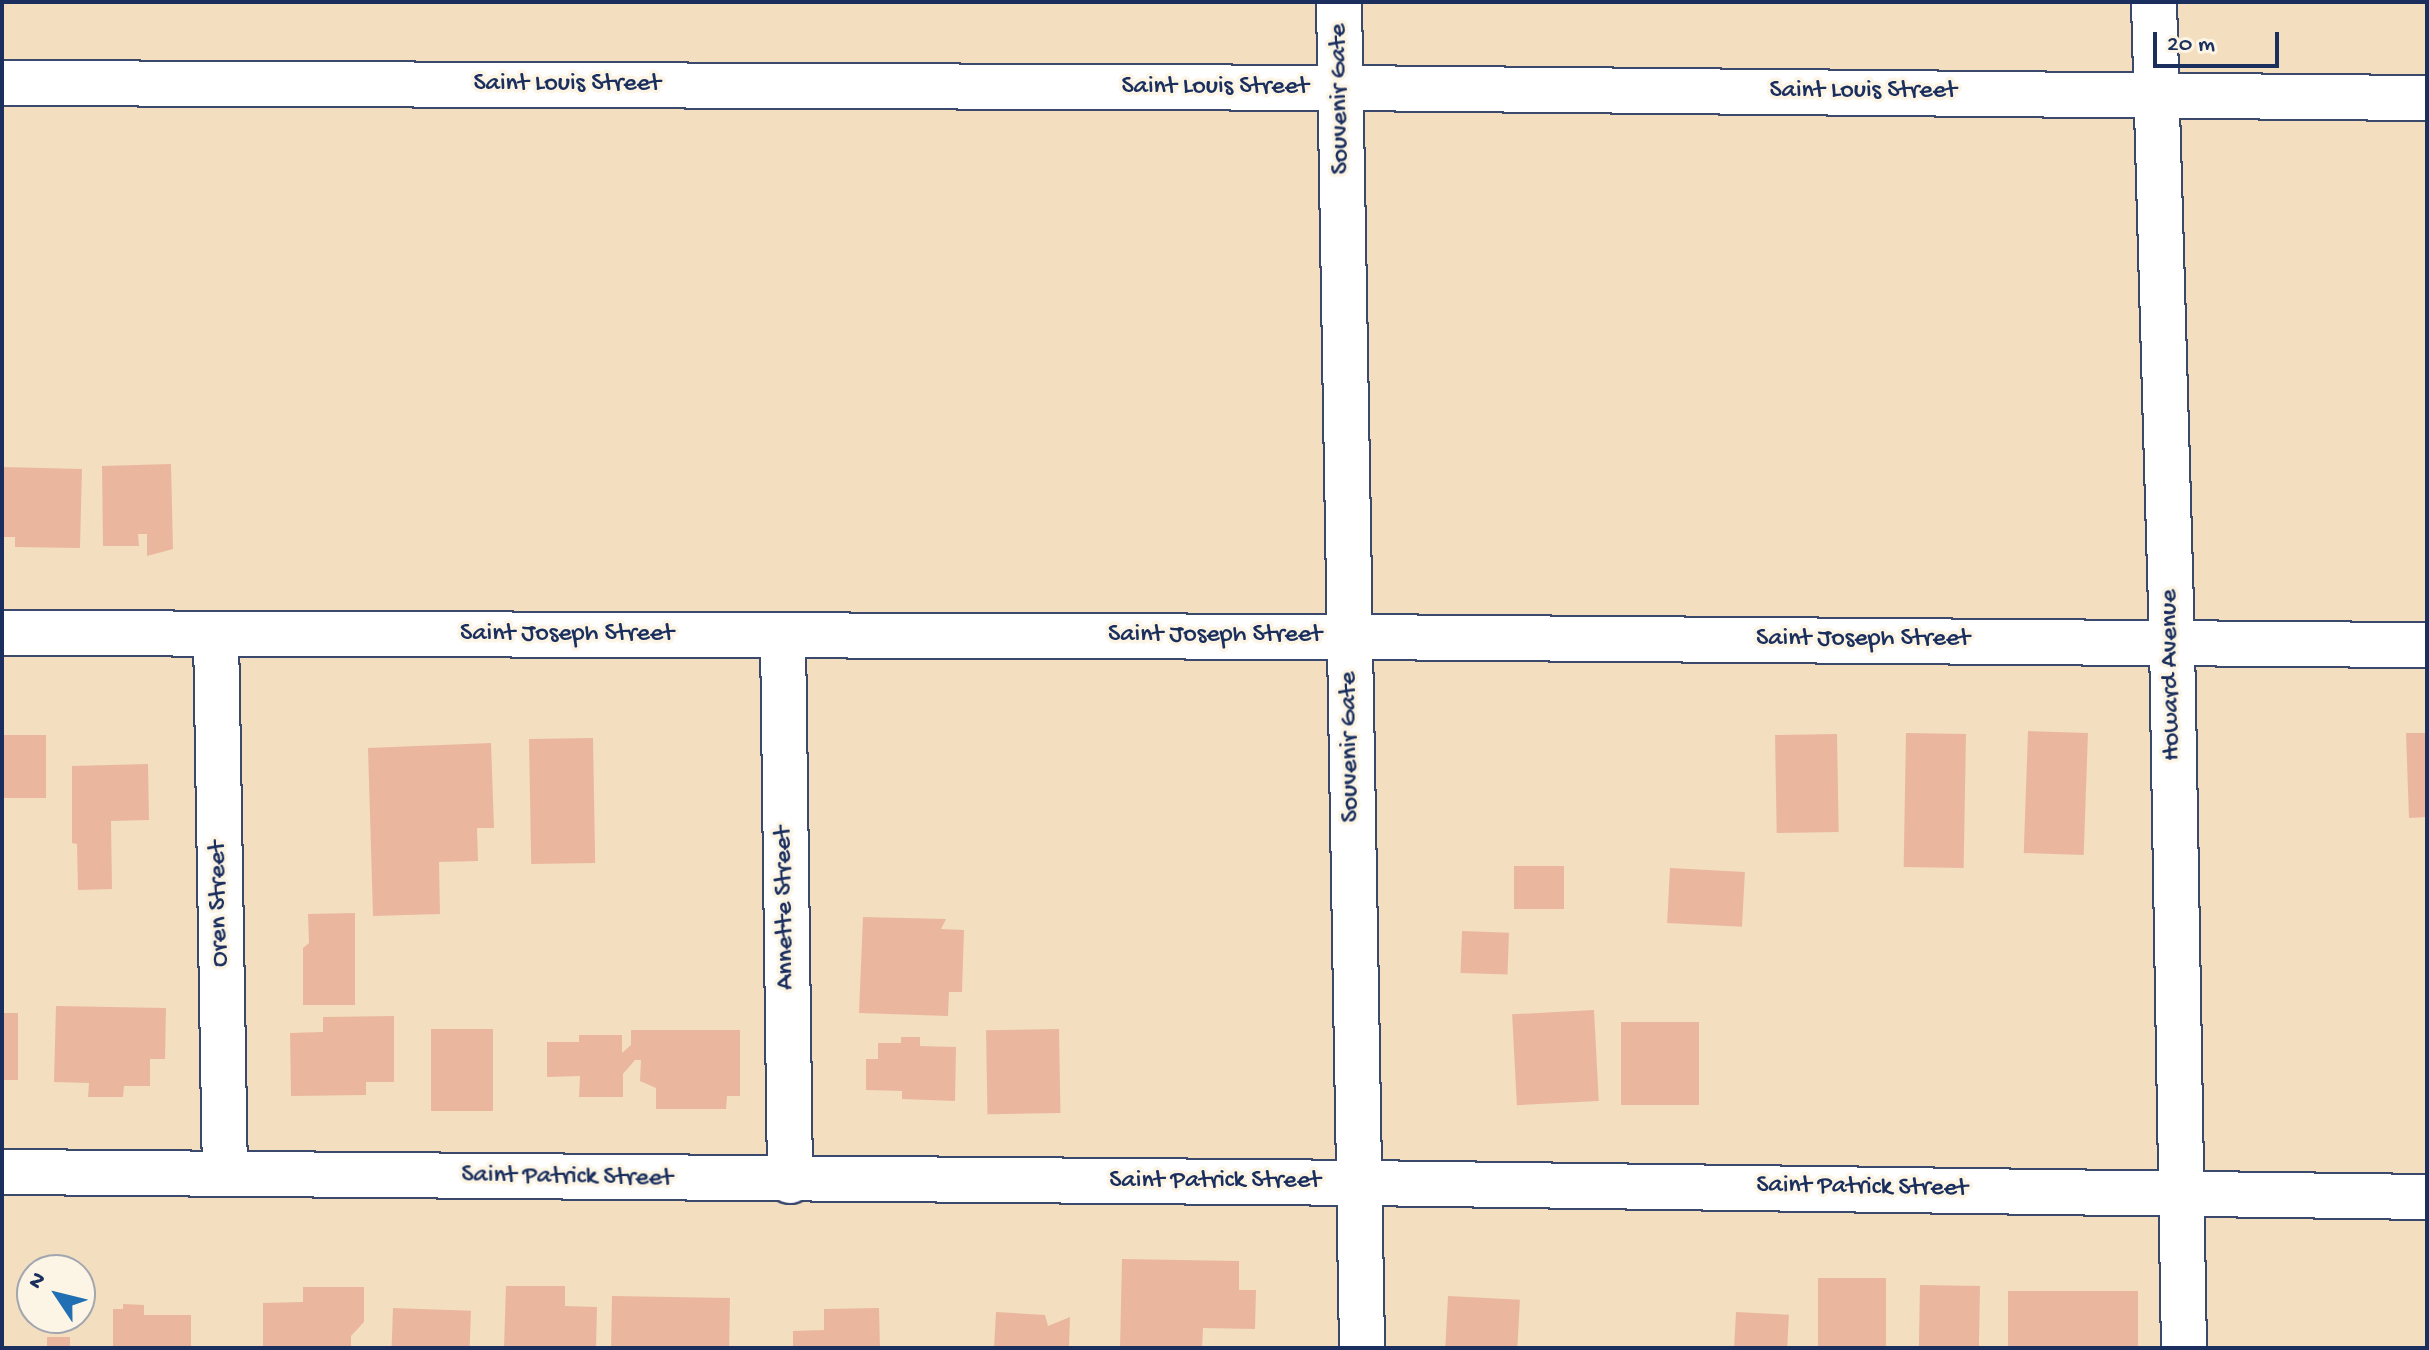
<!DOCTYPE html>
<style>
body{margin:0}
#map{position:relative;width:2429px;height:1350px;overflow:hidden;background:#f3dec0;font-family:"Gochi Hand",sans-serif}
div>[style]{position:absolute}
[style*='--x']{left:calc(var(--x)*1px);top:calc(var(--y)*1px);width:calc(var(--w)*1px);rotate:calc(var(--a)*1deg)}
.building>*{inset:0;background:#eab79e;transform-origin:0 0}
.roads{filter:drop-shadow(2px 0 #3b496d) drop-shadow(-2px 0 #3b496d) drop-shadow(0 2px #3b496d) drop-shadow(0 -2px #3b496d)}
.minor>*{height:44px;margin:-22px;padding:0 22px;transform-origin:22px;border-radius:22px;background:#fff}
span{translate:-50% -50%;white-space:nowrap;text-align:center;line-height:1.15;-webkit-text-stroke:7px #fcf5e5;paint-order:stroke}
.street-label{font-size:26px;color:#1b2f5e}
.frame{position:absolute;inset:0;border:4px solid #1b2f5e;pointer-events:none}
.north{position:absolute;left:16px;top:1254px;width:80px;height:80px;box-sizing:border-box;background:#fcf5e5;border:2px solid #a2a6af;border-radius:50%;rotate:305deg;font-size:22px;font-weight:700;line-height:32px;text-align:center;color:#1b2f5e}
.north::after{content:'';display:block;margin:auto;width:28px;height:36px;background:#1f6fb2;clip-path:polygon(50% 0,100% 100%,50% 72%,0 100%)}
.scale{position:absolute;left:2153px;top:32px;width:126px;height:36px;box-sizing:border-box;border:4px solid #1b2f5e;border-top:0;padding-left:10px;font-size:24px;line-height:28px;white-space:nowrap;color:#1b2f5e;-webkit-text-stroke:6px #fcf5e5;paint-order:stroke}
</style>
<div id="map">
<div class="building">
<div style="clip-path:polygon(171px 464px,173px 549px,147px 556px,147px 534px,138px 534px,139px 546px,103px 546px,102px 466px)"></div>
<div style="clip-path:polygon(3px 467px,82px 469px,80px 548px,15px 547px,15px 537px,2px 537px)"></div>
<div style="left:2028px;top:731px;width:60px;height:122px;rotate:2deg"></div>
<div style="left:1906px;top:733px;width:60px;height:134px;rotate:1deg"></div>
<div style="clip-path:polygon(2406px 733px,2427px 733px,2427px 817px,2409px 818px)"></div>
<div style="left:1837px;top:734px;width:98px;height:62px;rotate:89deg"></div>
<div style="left:2px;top:735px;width:44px;height:63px"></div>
<div style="left:593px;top:738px;width:125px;height:64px;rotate:89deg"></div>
<div style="clip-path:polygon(491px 743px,494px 828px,477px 828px,478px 861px,439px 862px,440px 914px,373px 916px,368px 748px)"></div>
<div style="clip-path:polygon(148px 764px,149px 820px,111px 821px,112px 889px,78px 890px,77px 844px,72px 843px,72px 766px)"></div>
<div style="left:1514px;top:866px;width:50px;height:43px"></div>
<div style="left:1670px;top:868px;width:75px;height:55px;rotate:3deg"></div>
<div style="clip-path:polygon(355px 913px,355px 1005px,303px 1005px,303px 948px,309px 943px,308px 914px)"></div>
<div style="clip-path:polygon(863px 917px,946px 919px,941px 929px,964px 930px,962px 992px,949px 992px,948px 1016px,859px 1013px)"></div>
<div style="left:1462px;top:931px;width:47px;height:42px;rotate:2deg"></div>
<div style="clip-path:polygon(56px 1006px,166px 1008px,165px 1059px,150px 1059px,150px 1086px,124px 1086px,123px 1097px,88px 1097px,89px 1083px,54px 1082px)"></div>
<div style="left:1594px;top:1010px;width:91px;height:82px;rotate:87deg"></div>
<div style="left:2px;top:1013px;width:16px;height:67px"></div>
<div style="clip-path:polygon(394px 1016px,394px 1082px,366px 1082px,366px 1095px,291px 1096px,290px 1033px,323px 1032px,323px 1017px)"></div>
<div style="left:1621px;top:1022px;width:78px;height:83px"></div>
<div style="left:493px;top:1029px;width:82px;height:62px;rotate:90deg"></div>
<div style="left:1059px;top:1029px;width:84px;height:73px;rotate:89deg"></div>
<div style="clip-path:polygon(631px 1030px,740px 1030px,740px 1096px,727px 1096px,726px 1109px,656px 1109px,656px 1088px,640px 1081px,641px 1060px,635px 1060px,623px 1074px,623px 1097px,579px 1097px,580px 1076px,547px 1077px,547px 1042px,579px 1042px,579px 1035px,622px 1035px,622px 1053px,631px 1045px)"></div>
<div style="clip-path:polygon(901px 1037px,920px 1037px,920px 1046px,956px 1047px,955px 1101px,902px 1099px,902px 1091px,866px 1090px,866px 1059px,878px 1059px,878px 1043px,901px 1043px)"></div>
<div style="clip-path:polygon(1122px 1259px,1239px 1261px,1239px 1290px,1256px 1290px,1255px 1329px,1203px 1328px,1202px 1348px,1120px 1348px)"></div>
<div style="left:1818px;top:1278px;width:68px;height:70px"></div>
<div style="left:1920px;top:1285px;width:60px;height:63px;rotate:1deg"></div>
<div style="clip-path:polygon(506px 1286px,565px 1286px,565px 1306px,597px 1307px,596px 1348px,504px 1348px)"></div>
<div style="clip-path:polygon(303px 1287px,364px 1287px,364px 1322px,351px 1336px,351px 1348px,263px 1348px,263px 1303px,303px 1302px)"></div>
<div style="left:2008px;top:1291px;width:130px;height:57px"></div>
<div style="left:612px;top:1296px;width:118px;height:52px;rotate:1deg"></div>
<div style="left:1448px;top:1296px;width:72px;height:52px;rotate:3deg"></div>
<div style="clip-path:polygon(123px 1304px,144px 1305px,144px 1315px,191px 1315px,191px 1348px,113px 1348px,113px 1309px,123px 1309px)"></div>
<div style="left:393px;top:1308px;width:78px;height:40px;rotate:2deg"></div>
<div style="clip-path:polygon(879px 1308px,880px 1348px,793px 1348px,793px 1331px,824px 1330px,824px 1309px)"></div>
<div style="clip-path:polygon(996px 1312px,1045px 1315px,1048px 1326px,1070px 1317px,1069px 1348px,994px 1348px)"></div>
<div style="left:1736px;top:1312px;width:53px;height:36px;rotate:3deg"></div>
<div style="left:47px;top:1337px;width:23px;height:11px"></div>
</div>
<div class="roads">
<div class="minor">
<div style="--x:1339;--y:2;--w:1346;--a:89.02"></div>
<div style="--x:2154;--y:2;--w:639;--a:88.39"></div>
<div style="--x:2172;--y:641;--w:707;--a:89.03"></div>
<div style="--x:2;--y:83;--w:1339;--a:0.21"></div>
<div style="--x:1341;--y:88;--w:1086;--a:0.53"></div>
<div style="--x:2;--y:633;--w:1347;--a:0.17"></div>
<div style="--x:1349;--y:637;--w:1078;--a:0.43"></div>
<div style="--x:216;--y:634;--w:540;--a:89.05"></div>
<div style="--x:783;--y:636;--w:545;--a:89.26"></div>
<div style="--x:2;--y:1172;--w:1357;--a:0.46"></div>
<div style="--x:1359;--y:1183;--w:1068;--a:0.75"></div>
</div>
</div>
<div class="street-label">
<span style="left:567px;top:85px">Saint Louis Street</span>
<span style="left:1215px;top:88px">Saint Louis Street</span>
<span style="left:1863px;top:92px">Saint Louis Street</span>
<span style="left:1341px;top:99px;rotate:-91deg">Souvenir Gate</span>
<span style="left:567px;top:635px">Saint Joseph Street</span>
<span style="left:1215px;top:636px">Saint Joseph Street</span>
<span style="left:1863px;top:640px">Saint Joseph Street</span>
<span style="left:2172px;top:675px;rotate:-91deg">Howard Avenue</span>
<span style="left:1351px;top:747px;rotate:-91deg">Souvenir Gate</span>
<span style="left:220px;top:904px;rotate:-91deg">Oren Street</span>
<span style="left:786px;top:908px;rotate:-91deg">Annette Street</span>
<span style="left:567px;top:1178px;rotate:1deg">Saint Patrick Street</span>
<span style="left:1215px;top:1182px">Saint Patrick Street</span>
<span style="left:1862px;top:1188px;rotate:1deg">Saint Patrick Street</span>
</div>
<div class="frame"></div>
<div class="north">N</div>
<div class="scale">20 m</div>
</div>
